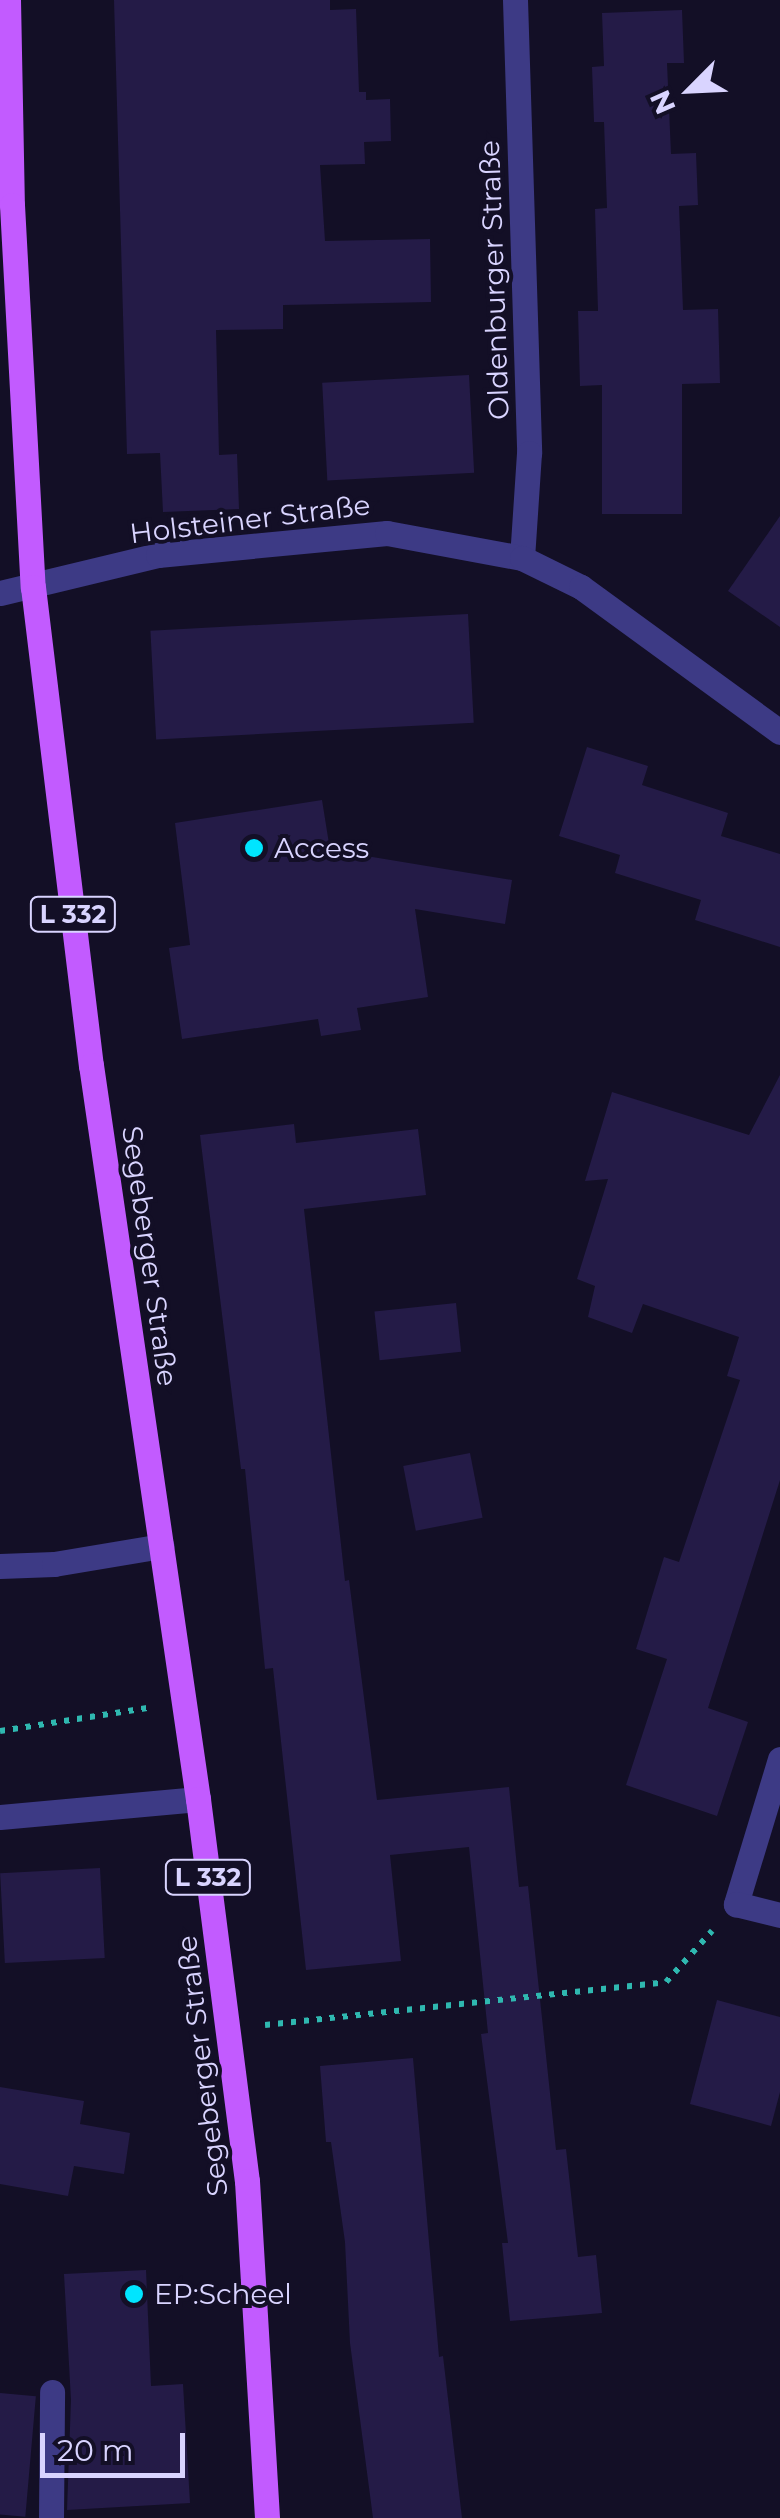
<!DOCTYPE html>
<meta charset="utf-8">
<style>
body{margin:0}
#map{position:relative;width:780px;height:2518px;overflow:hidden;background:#130f26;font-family:Montserrat,sans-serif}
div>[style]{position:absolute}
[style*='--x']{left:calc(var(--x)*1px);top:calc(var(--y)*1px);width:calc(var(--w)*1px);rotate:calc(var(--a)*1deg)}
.building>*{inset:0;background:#241b47;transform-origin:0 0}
.path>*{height:6px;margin-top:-3px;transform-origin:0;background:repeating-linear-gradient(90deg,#2fb8b0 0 5px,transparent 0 13px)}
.minor>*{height:25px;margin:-12.5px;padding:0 12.5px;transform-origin:12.5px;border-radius:12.5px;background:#3d3a85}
.major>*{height:25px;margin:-12.5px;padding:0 12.5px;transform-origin:12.5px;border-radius:12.5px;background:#c25bff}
.dots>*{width:28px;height:28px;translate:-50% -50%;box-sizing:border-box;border:5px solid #130f26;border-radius:50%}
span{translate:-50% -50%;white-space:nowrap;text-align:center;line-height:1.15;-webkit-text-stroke:8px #130f26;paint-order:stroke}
.shield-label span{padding:2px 8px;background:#130f26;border:2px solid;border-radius:8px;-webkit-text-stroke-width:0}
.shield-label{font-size:25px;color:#d9d4ff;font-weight:700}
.street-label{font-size:28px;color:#d9d4ff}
.poi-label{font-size:28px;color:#d9d4ff}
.left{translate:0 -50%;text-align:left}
.north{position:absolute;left:640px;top:40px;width:100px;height:100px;-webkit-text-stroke:8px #130f26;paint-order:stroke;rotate:246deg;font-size:28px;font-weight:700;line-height:40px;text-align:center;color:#d9d4ff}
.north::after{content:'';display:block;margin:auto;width:35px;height:45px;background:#d9d4ff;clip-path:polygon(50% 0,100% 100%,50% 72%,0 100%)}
.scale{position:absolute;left:40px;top:2433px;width:145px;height:45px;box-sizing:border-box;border:5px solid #d9d4ff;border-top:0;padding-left:12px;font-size:30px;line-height:35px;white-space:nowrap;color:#d9d4ff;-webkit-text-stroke:8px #130f26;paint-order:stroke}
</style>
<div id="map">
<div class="building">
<div style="clip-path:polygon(114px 0,330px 0,330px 10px,356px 9px,359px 92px,366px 92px,366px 100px,390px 99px,391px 141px,364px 142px,365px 164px,320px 165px,325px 241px,430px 239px,431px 302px,283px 305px,283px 329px,216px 330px,219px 455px,237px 454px,239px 509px,163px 512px,160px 453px,127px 454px)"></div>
<div style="clip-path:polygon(682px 10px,684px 63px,667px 63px,671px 154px,696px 153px,698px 205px,679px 206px,683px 310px,718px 309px,720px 383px,682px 384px,682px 514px,602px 514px,602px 385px,580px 386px,578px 311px,598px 311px,595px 209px,607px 208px,604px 122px,594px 122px,592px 67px,604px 66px,602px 13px)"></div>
<div style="left:469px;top:375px;width:98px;height:147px;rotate:87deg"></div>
<div style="clip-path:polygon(780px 516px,780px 627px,728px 591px)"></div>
<div style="left:468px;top:614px;width:109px;height:318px;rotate:87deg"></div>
<div style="clip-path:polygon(587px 747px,648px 766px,642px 785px,728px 813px,721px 836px,780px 854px,780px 947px,695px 920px,701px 900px,615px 873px,620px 855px,559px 836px)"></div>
<div style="clip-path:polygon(322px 800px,330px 850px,512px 880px,505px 924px,415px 909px,428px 997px,357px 1008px,361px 1030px,321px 1036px,318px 1019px,182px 1039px,169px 948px,190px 945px,175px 823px)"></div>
<div style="clip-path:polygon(780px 1075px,780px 1480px,708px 1708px,748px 1722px,717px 1816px,626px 1785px,667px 1659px,636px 1649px,664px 1557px,679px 1562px,740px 1380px,727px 1376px,739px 1337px,643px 1304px,632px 1333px,588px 1317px,595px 1286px,577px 1279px,608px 1179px,585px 1181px,612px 1092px,749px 1135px)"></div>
<div style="clip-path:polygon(294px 1124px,296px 1143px,418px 1129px,426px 1195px,304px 1209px,345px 1581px,349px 1580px,377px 1800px,509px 1787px,519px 1887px,528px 1886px,556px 2150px,566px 2149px,578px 2257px,596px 2255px,602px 2313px,510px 2321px,502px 2243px,508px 2243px,481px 2034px,488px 2033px,469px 1847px,390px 1855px,401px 1961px,306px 1970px,273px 1668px,265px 1669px,245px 1469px,241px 1469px,200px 1135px)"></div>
<div style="left:456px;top:1303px;width:49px;height:82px;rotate:84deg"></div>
<div style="left:470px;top:1453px;width:66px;height:68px;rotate:79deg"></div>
<div style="left:100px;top:1868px;width:90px;height:100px;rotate:87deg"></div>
<div style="clip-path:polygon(717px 2000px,780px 2017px,780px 2092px,771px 2126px,690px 2104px)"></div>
<div style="clip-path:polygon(413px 2058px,439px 2357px,443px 2356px,462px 2518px,373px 2518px,350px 2343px,345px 2242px,331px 2142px,326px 2142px,320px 2066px)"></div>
<div style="clip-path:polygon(0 2087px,84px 2101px,80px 2124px,130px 2133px,124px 2174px,74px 2166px,68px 2196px,0 2184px)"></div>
<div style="clip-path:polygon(146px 2270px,151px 2386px,183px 2384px,190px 2503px,67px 2510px,71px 2400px,64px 2274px)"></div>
<div style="left:0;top:2393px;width:36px;height:121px;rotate:5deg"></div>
</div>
<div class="path">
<div style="--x:0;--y:1731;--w:149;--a:-8.9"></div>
<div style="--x:265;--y:2025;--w:403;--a:-6.1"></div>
<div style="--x:666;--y:1982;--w:69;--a:-48"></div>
</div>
<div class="minor">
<div style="--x:515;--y:0;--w:453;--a:88.2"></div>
<div style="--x:529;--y:453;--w:105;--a:93.8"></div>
<div style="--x:0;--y:593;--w:163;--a:-13.5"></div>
<div style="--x:158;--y:555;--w:230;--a:-5.5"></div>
<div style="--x:387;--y:533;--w:137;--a:10.5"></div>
<div style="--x:522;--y:558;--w:66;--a:26.2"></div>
<div style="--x:581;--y:587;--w:246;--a:36.1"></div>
<div style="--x:0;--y:1566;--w:54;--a:-2.1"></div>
<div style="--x:54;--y:1564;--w:109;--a:-9.5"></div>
<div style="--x:780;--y:1759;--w:152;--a:106.9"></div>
<div style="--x:736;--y:1904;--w:45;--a:14"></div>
<div style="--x:0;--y:1817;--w:199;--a:-5.2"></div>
<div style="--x:51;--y:2518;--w:126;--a:-89.5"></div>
</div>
<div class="major">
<div style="--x:8;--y:0;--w:205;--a:88.9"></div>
<div style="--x:12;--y:205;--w:383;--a:86.9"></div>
<div style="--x:33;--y:587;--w:482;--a:83.1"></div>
<div style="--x:91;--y:1065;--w:742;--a:81.71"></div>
<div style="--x:198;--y:1799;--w:385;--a:82.7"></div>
<div style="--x:247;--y:2181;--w:338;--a:86.6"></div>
</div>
<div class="dots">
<div style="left:254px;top:848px;background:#00e5ff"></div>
<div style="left:134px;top:2294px;background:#00e5ff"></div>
</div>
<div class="shield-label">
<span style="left:73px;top:914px">L 332</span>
<span style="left:208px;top:1877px">L 332</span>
</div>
<div class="street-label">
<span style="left:494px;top:280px;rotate:-92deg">Oldenburger Straße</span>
<span style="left:250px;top:519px;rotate:-7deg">Holsteiner Straße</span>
<span style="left:150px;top:1256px;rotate:82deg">Segeberger Straße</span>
<span style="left:202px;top:2066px;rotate:-97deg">Segeberger Straße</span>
</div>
<div class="poi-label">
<span class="left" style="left:274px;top:848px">Access</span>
<span class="left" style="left:154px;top:2294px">EP:Scheel</span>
</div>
<div class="north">N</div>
<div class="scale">20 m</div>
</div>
